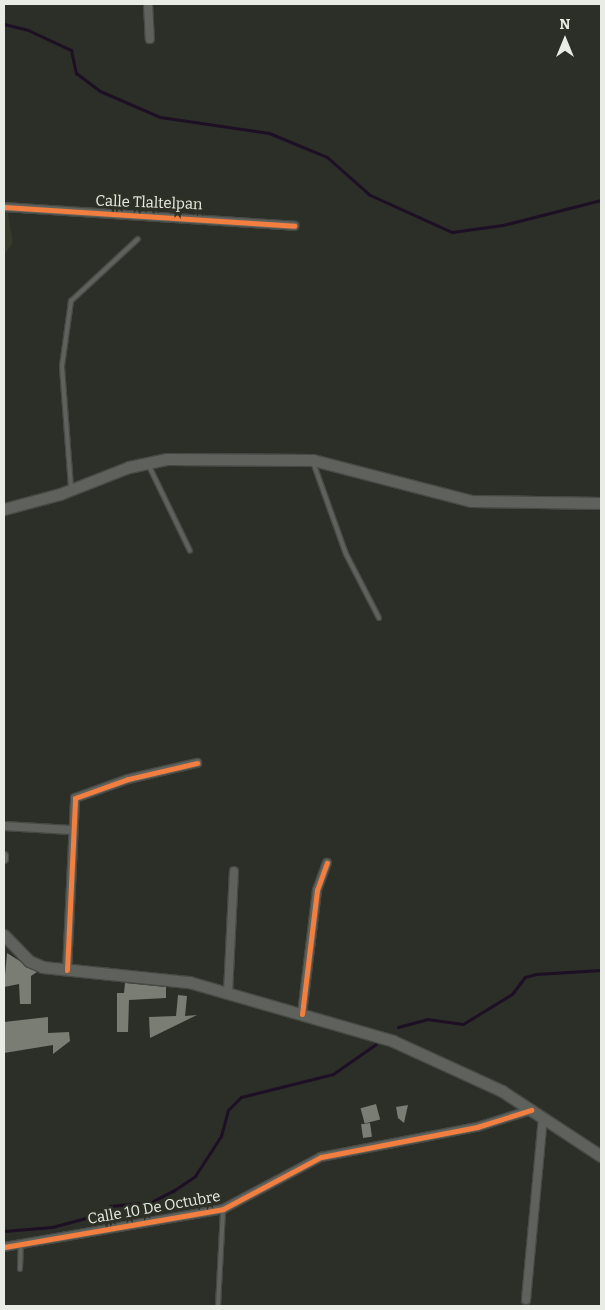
<!DOCTYPE html>
<style>
body{margin:0}
#map{position:relative;width:605px;height:1310px;overflow:hidden;background:#2c2e28;font-family:Bitter,serif}
div>[style]{position:absolute}
[style*='--x']{left:calc(var(--x)*1px);top:calc(var(--y)*1px);width:calc(var(--w)*1px);rotate:calc(var(--a)*1deg)}
.built>*{inset:0;background:#353a2a}
.stream>*{height:3px;margin:-1.5px;padding:0 1.5px;transform-origin:1.5px;border-radius:1.5px;background:#1d0f24}
.building>*{inset:0;background:#7a7d74;transform-origin:0 0}
.roads{filter:drop-shadow(1px 0 #474944) drop-shadow(-1px 0 #474944) drop-shadow(0 1px #474944) drop-shadow(0 -1px #474944)}
.service>*{height:4px;margin:-2px;padding:0 2px;transform-origin:2px;border-radius:2px;background:#5f615d}
.minor>*{height:8px;margin:-4px;padding:0 4px;transform-origin:4px;border-radius:4px;background:#5f615d}
.secondary>*{height:11px;margin:-5.5px;padding:0 5.5px;transform-origin:5.5px;border-radius:5.5px;background:#5f615d}
.cycleway>*{height:5px;margin:-2.5px;padding:0 2.5px;transform-origin:2.5px;border-radius:2.5px;background:#f27e40}
span{translate:-50% -50%;white-space:nowrap;text-align:center;line-height:1.15;-webkit-text-stroke:5px #2d3125;paint-order:stroke}
.street-label{font-size:15px;color:#e9ece4}
.frame{position:absolute;inset:0;border:5px solid #e9ece4;pointer-events:none}
.north{position:absolute;left:540px;top:15px;width:50px;height:50px;-webkit-text-stroke:4px #2d3125;paint-order:stroke;rotate:0deg;font-size:14px;font-weight:700;line-height:20px;text-align:center;color:#e9ece4}
.north::after{content:'';display:block;margin:auto;width:18px;height:22px;background:#e9ece4;clip-path:polygon(50% 0,100% 100%,50% 72%,0 100%)}
</style>
<div id="map">
<div class="built">
<div style="clip-path:polygon(4px 207px,7px 207px,13px 243px,4px 255px)"></div>
</div>
<div class="stream">
<div style="--x:4;--y:24;--w:25;--a:14"></div>
<div style="--x:28;--y:30;--w:47;--a:24.9"></div>
<div style="--x:71;--y:50;--w:24;--a:78"></div>
<div style="--x:76;--y:73;--w:30;--a:37"></div>
<div style="--x:100;--y:91;--w:65;--a:23.4"></div>
<div style="--x:160;--y:117;--w:110;--a:8.4"></div>
<div style="--x:269;--y:133;--w:63;--a:22.5"></div>
<div style="--x:327;--y:157;--w:57;--a:41.5"></div>
<div style="--x:370;--y:195;--w:90;--a:24.3"></div>
<div style="--x:452;--y:232;--w:51;--a:-7.8"></div>
<div style="--x:503;--y:225;--w:101;--a:-14.3"></div>
<div style="--x:398;--y:1027;--w:30;--a:-15"></div>
<div style="--x:427;--y:1019;--w:36;--a:8"></div>
<div style="--x:463;--y:1024;--w:57;--a:-31.5"></div>
<div style="--x:512;--y:994;--w:21;--a:-53"></div>
<div style="--x:525;--y:977;--w:11;--a:-15"></div>
<div style="--x:536;--y:974;--w:65;--a:-3.5"></div>
<div style="--x:4;--y:1231;--w:48;--a:-4.8"></div>
<div style="--x:52;--y:1227;--w:34;--a:-15"></div>
<div style="--x:85;--y:1218;--w:28;--a:-26"></div>
<div style="--x:110;--y:1206;--w:41;--a:-5.6"></div>
<div style="--x:151;--y:1202;--w:25;--a:-27"></div>
<div style="--x:173;--y:1191;--w:27;--a:-34"></div>
<div style="--x:195;--y:1176;--w:48;--a:-57"></div>
<div style="--x:221;--y:1136;--w:27;--a:-75"></div>
<div style="--x:228;--y:1110;--w:18;--a:-45"></div>
<div style="--x:241;--y:1097;--w:95;--a:-14"></div>
<div style="--x:333;--y:1074;--w:52;--a:-34.9"></div>
</div>
<div class="building">
<div style="clip-path:polygon(7px 953px,37px 972px,31px 976px,31px 1004px,20px 1004px,19px 984px,4px 987px)"></div>
<div style="clip-path:polygon(125px 983px,166px 987px,166px 998px,129px 1000px,128px 1032px,117px 1032px,117px 993px,124px 993px)"></div>
<div style="clip-path:polygon(178px 995px,187px 996px,185px 1016px,197px 1015px,150px 1038px,149px 1017px,176px 1016px)"></div>
<div style="clip-path:polygon(48px 1017px,48px 1033px,69px 1032px,70px 1041px,53px 1054px,53px 1045px,4px 1053px,4px 1022px)"></div>
<div style="left:376px;top:1104px;width:16px;height:16px;rotate:75deg"></div>
<div style="clip-path:polygon(408px 1105px,404px 1123px,398px 1118px,396px 1107px)"></div>
<div style="left:370px;top:1123px;width:14px;height:9px;rotate:82deg"></div>
</div>
<div class="roads">
<div class="service">
<div style="--x:313;--y:462;--w:98;--a:70.3"></div>
<div style="--x:346;--y:554;--w:72;--a:62.7"></div>
<div style="--x:149;--y:466;--w:94;--a:64.2"></div>
<div style="--x:71;--y:487;--w:121;--a:-94.3"></div>
<div style="--x:62;--y:366;--w:66;--a:-82.1"></div>
<div style="--x:71;--y:301;--w:91;--a:-42.8"></div>
<div style="--x:20;--y:1269;--w:25;--a:-88"></div>
<div style="--x:218;--y:1306;--w:97;--a:-87"></div>
</div>
<div class="minor">
<div style="--x:148;--y:4;--w:35;--a:87"></div>
<div style="--x:4;--y:207;--w:291;--a:3.7"></div>
<div style="--x:4;--y:826;--w:67;--a:3.4"></div>
<div style="--x:4;--y:856;--w:3;--a:90"></div>
<div style="--x:67;--y:970;--w:172;--a:-87.3"></div>
<div style="--x:75;--y:798;--w:56;--a:-19.7"></div>
<div style="--x:128;--y:779;--w:71;--a:-13.1"></div>
<div style="--x:228;--y:993;--w:122;--a:-87.2"></div>
<div style="--x:302;--y:1014;--w:125;--a:-83.1"></div>
<div style="--x:317;--y:890;--w:29;--a:-70"></div>
<div style="--x:4;--y:1247;--w:222;--a:-9.8"></div>
<div style="--x:223;--y:1209;--w:111;--a:-28"></div>
<div style="--x:321;--y:1157;--w:159;--a:-10.9"></div>
<div style="--x:477;--y:1127;--w:57;--a:-17.5"></div>
<div style="--x:526;--y:1300;--w:183;--a:-84.7"></div>
</div>
<div class="secondary">
<div style="--x:4;--y:509;--w:58;--a:-15"></div>
<div style="--x:60;--y:494;--w:74;--a:-21.4"></div>
<div style="--x:129;--y:467;--w:39;--a:-12"></div>
<div style="--x:167;--y:459;--w:146;--a:0.4"></div>
<div style="--x:313;--y:460;--w:163;--a:14.5"></div>
<div style="--x:471;--y:501;--w:130;--a:0.9"></div>
<div style="--x:4;--y:935;--w:36;--a:46"></div>
<div style="--x:29;--y:961;--w:15;--a:23"></div>
<div style="--x:43;--y:967;--w:147;--a:5.9"></div>
<div style="--x:189;--y:982;--w:212;--a:16.1"></div>
<div style="--x:393;--y:1041;--w:120;--a:24.6"></div>
<div style="--x:502;--y:1091;--w:118;--a:33.3"></div>
</div>
</div>
<div class="cycleway">
<div style="--x:4;--y:207;--w:291;--a:3.7"></div>
<div style="--x:67;--y:970;--w:172;--a:-87.3"></div>
<div style="--x:75;--y:798;--w:56;--a:-19.7"></div>
<div style="--x:128;--y:779;--w:71;--a:-13.1"></div>
<div style="--x:302;--y:1014;--w:125;--a:-83.1"></div>
<div style="--x:317;--y:890;--w:29;--a:-70"></div>
<div style="--x:4;--y:1247;--w:222;--a:-9.8"></div>
<div style="--x:223;--y:1209;--w:111;--a:-28"></div>
<div style="--x:321;--y:1157;--w:159;--a:-10.9"></div>
<div style="--x:477;--y:1127;--w:57;--a:-17.5"></div>
</div>
<div class="street-label">
<span style="left:149px;top:203px;rotate:2deg">Calle Tlaltelpan</span>
<span style="left:154px;top:1208px;rotate:-10deg">Calle 10 De Octubre</span>
</div>
<div class="frame"></div>
<div class="north">N</div>
</div>
